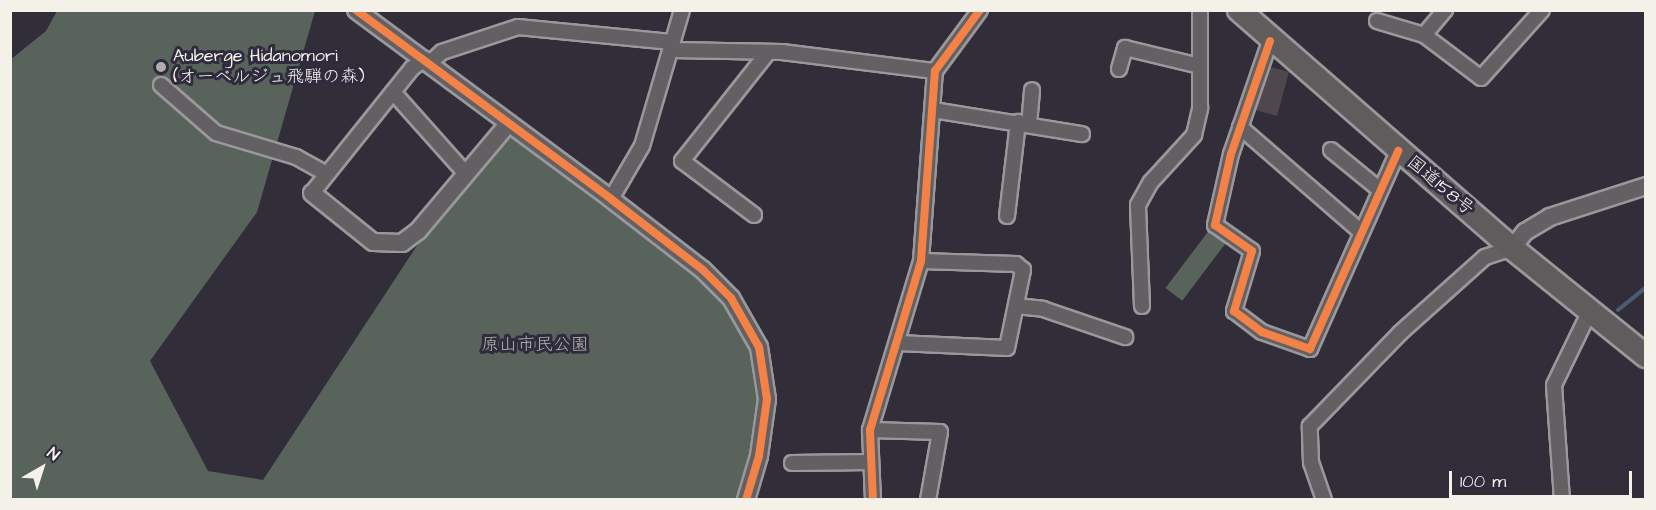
<!DOCTYPE html>
<meta charset="utf-8">
<style>
body{margin:0}
#map{position:relative;width:1656px;height:510px;overflow:hidden;background:#312e39;font-family:"Architects Daughter","Klee One",sans-serif}
div>[style]{position:absolute}
[style*='--x']{left:calc(var(--x)*1px);top:calc(var(--y)*1px);width:calc(var(--w)*1px);rotate:calc(var(--a)*1deg)}
.green>*{inset:0;background:#58635b;transform-origin:0 0}
.stream>*{height:4px;margin:-2px;padding:0 2px;transform-origin:2px;border-radius:2px;background:#4b5c73}
.building>*{inset:0;background:#4e474e}
.roads{filter:drop-shadow(2px 0 #9a989b) drop-shadow(-2px 0 #9a989b) drop-shadow(0 2px #9a989b) drop-shadow(0 -2px #9a989b)}
.minor>*{height:14px;margin:-7px;padding:0 7px;transform-origin:7px;border-radius:7px;background:#626063}
.tertiary>*{height:16px;margin:-8px;padding:0 8px;transform-origin:8px;border-radius:8px;background:#626063}
.trunk>*{height:22px;margin:-11px;padding:0 11px;transform-origin:11px;border-radius:11px;background:#5f5c5e}
.cycleway>*{height:8px;margin:-4px;padding:0 4px;transform-origin:4px;border-radius:4px;background:#f48246}
.dots>*{width:16px;height:16px;translate:-50% -50%;box-sizing:border-box;border:3px solid #2f2a3d;border-radius:50%}
span{translate:-50% -50%;white-space:nowrap;text-align:center;line-height:1.15;-webkit-text-stroke:6px #2f2a3d;paint-order:stroke}
.poi-label{font-size:18px;color:#f4f1e8}
.left{translate:0 -50%;text-align:left}
.street-label{font-size:18px;color:#f4f1e8}
.park-label{font-size:18px;color:#b0b5ab}
.frame{position:absolute;inset:0;border:12px solid #f4f1e8;pointer-events:none}
.north{position:absolute;left:12px;top:438px;width:60px;height:60px;-webkit-text-stroke:4px #2f2a3d;paint-order:stroke;rotate:39deg;font-size:16px;font-weight:700;line-height:24px;text-align:center;color:#f4f1e8}
.north::after{content:'';display:block;margin:auto;width:21px;height:27px;background:#f4f1e8;clip-path:polygon(50% 0,100% 100%,50% 72%,0 100%)}
.scale{position:absolute;left:1449px;top:471px;width:183px;height:27px;box-sizing:border-box;border:3px solid #f4f1e8;border-top:0;padding-left:8px;font-size:18px;line-height:21px;white-space:nowrap;color:#f4f1e8;-webkit-text-stroke:4px #2f2a3d;paint-order:stroke}
</style>
<div id="map">
<div class="green">
<div style="clip-path:polygon(57px 11px,315px 11px,257px 212px,150px 361px,208px 471px,263px 480px,422px 238px,507px 138px,514px 137px,690px 269px,730px 310px,754px 355px,759px 394px,756px 433px,738px 499px,11px 499px,10px 60px,46px 31px)"></div>
<div style="left:1210px;top:229px;width:21px;height:74px;rotate:37deg"></div>
</div>
<div class="stream">
<div style="--x:1618;--y:310;--w:36;--a:-39"></div>
</div>
<div class="building">
<div style="clip-path:polygon(1271px 67px,1289px 72px,1277px 116px,1256px 110px)"></div>
</div>
<div class="roads">
<div class="minor">
<div style="--x:1377;--y:21;--w:49;--a:16.6"></div>
<div style="--x:1424;--y:35;--w:71;--a:37"></div>
<div style="--x:1481;--y:78;--w:91;--a:-48.1"></div>
<div style="--x:1424;--y:35;--w:33;--a:-50"></div>
<div style="--x:1270;--y:41;--w:120;--a:109"></div>
<div style="--x:1231;--y:154;--w:73;--a:102.7"></div>
<div style="--x:1215;--y:225;--w:45;--a:35.1"></div>
<div style="--x:1252;--y:251;--w:63;--a:106.7"></div>
<div style="--x:1234;--y:311;--w:35;--a:37"></div>
<div style="--x:1262;--y:332;--w:51;--a:19.5"></div>
<div style="--x:1310;--y:349;--w:217;--a:-66"></div>
<div style="--x:671;--y:50;--w:111;--a:1"></div>
<div style="--x:782;--y:52;--w:154;--a:7.1"></div>
<div style="--x:430;--y:63;--w:16;--a:-43"></div>
<div style="--x:442;--y:52;--w:80;--a:-18.2"></div>
<div style="--x:518;--y:27;--w:154;--a:5.6"></div>
<div style="--x:1119;--y:69;--w:22;--a:-74"></div>
<div style="--x:1125;--y:48;--w:77;--a:13.5"></div>
<div style="--x:161;--y:85;--w:73;--a:41.1"></div>
<div style="--x:216;--y:133;--w:84;--a:16.7"></div>
<div style="--x:296;--y:157;--w:35;--a:29"></div>
<div style="--x:393;--y:92;--w:110;--a:48.3"></div>
<div style="--x:933;--y:110;--w:151;--a:9.2"></div>
<div style="--x:1029;--y:125;--w:35;--a:-85"></div>
<div style="--x:1240;--y:127;--w:159;--a:40.9"></div>
<div style="--x:1331;--y:150;--w:63;--a:39.2"></div>
<div style="--x:312;--y:193;--w:160;--a:-51.3"></div>
<div style="--x:412;--y:68;--w:16;--a:-35"></div>
<div style="--x:611;--y:199;--w:61;--a:-59.7"></div>
<div style="--x:642;--y:146;--w:142;--a:-73.6"></div>
<div style="--x:754;--y:215;--w:90;--a:-143.1"></div>
<div style="--x:682;--y:161;--w:135;--a:-51.6"></div>
<div style="--x:1007;--y:216;--w:95;--a:-83.3"></div>
<div style="--x:1016;--y:306;--w:27;--a:6"></div>
<div style="--x:1043;--y:309;--w:87;--a:18.9"></div>
<div style="--x:1142;--y:306;--w:101;--a:-92.3"></div>
<div style="--x:1138;--y:205;--w:26;--a:-61"></div>
<div style="--x:1151;--y:182;--w:64;--a:-47.5"></div>
<div style="--x:1194;--y:135;--w:28;--a:-77"></div>
<div style="--x:1200;--y:108;--w:98;--a:-90"></div>
<div style="--x:898;--y:343;--w:109;--a:2.6"></div>
<div style="--x:1007;--y:348;--w:80;--a:-78.4"></div>
<div style="--x:1023;--y:270;--w:9;--a:-139"></div>
<div style="--x:1016;--y:264;--w:95;--a:-178.2"></div>
<div style="--x:870;--y:430;--w:70;--a:1.6"></div>
<div style="--x:940;--y:432;--w:69;--a:100"></div>
<div style="--x:792;--y:463;--w:79;--a:-0.7"></div>
<div style="--x:873;--y:500;--w:70;--a:-92.5"></div>
<div style="--x:870;--y:430;--w:177;--a:-73.2"></div>
<div style="--x:921;--y:261;--w:191;--a:-85.8"></div>
<div style="--x:935;--y:71;--w:76;--a:-53.6"></div>
<div style="--x:1324;--y:500;--w:39;--a:-109"></div>
<div style="--x:1311;--y:463;--w:37;--a:-92"></div>
<div style="--x:1310;--y:426;--w:129;--a:-45.9"></div>
<div style="--x:1400;--y:333;--w:114;--a:-41.8"></div>
<div style="--x:1485;--y:257;--w:28;--a:-18"></div>
<div style="--x:1562;--y:500;--w:115;--a:-94"></div>
<div style="--x:1554;--y:385;--w:80;--a:-64.1"></div>
</div>
<div class="tertiary">
<div style="--x:356;--y:10;--w:317;--a:36.5"></div>
<div style="--x:611;--y:199;--w:116;--a:37.7"></div>
<div style="--x:703;--y:270;--w:40;--a:45"></div>
<div style="--x:731;--y:298;--w:56;--a:60.3"></div>
<div style="--x:759;--y:347;--w:53;--a:81.3"></div>
<div style="--x:767;--y:399;--w:58;--a:98"></div>
<div style="--x:759;--y:456;--w:46;--a:106.5"></div>
<div style="--x:312;--y:193;--w:78;--a:38.8"></div>
<div style="--x:373;--y:242;--w:29;--a:2"></div>
<div style="--x:402;--y:243;--w:20;--a:-37"></div>
<div style="--x:418;--y:231;--w:141;--a:-49.9"></div>
<div style="--x:1512;--y:248;--w:21;--a:-51"></div>
<div style="--x:1525;--y:232;--w:29;--a:-31"></div>
<div style="--x:1550;--y:217;--w:101;--a:-17.9"></div>
</div>
<div class="trunk">
<div style="--x:1239;--y:10;--w:362;--a:41.1"></div>
<div style="--x:1512;--y:248;--w:172;--a:38.9"></div>
</div>
</div>
<div class="cycleway">
<div style="--x:356;--y:10;--w:317;--a:36.5"></div>
<div style="--x:611;--y:199;--w:116;--a:37.7"></div>
<div style="--x:703;--y:270;--w:40;--a:45"></div>
<div style="--x:731;--y:298;--w:56;--a:60.3"></div>
<div style="--x:759;--y:347;--w:53;--a:81.3"></div>
<div style="--x:767;--y:399;--w:58;--a:98"></div>
<div style="--x:759;--y:456;--w:46;--a:106.5"></div>
<div style="--x:1270;--y:41;--w:120;--a:109"></div>
<div style="--x:1231;--y:154;--w:73;--a:102.7"></div>
<div style="--x:1215;--y:225;--w:45;--a:35.1"></div>
<div style="--x:1252;--y:251;--w:63;--a:106.7"></div>
<div style="--x:1234;--y:311;--w:35;--a:37"></div>
<div style="--x:1262;--y:332;--w:51;--a:19.5"></div>
<div style="--x:1310;--y:349;--w:217;--a:-66"></div>
<div style="--x:873;--y:500;--w:70;--a:-92.5"></div>
<div style="--x:870;--y:430;--w:177;--a:-73.2"></div>
<div style="--x:921;--y:261;--w:191;--a:-85.8"></div>
<div style="--x:935;--y:71;--w:76;--a:-53.6"></div>
</div>
<div class="dots">
<div style="left:161px;top:67px;background:#b0adab"></div>
</div>
<div class="poi-label">
<span class="left" style="left:173px;top:67px">Auberge Hidanomori<br>(オーベルジュ飛騨の森)</span>
</div>
<div class="street-label">
<span style="left:1440px;top:186px;rotate:40deg">国道158号</span>
</div>
<div class="park-label">
<span style="left:535px;top:345px">原山市民公園</span>
</div>
<div class="frame"></div>
<div class="north">N</div>
<div class="scale">100 m</div>
</div>
